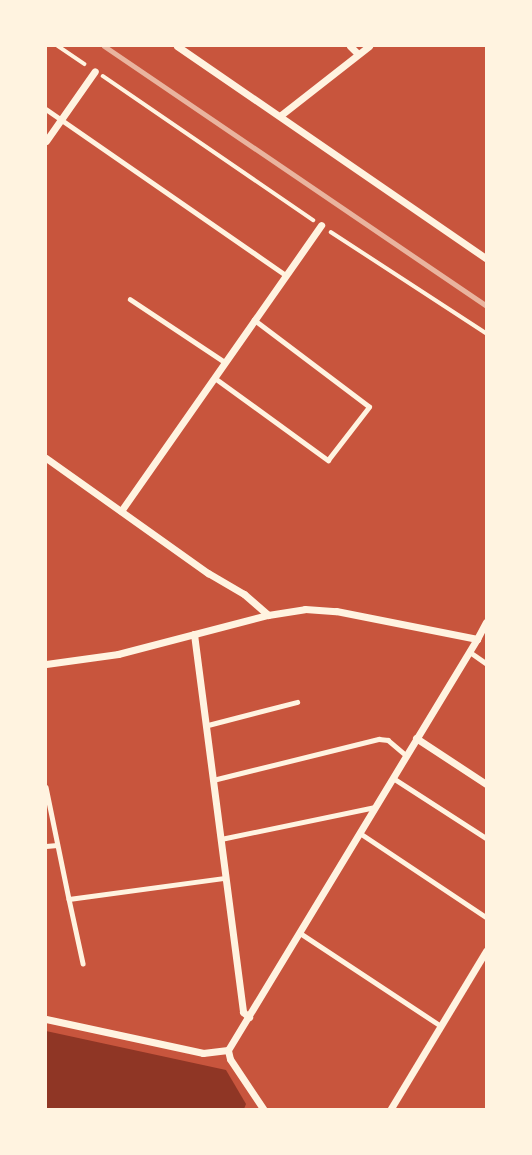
<!DOCTYPE html>
<style>
body{margin:0}
#map{position:relative;width:532px;height:1155px;overflow:hidden;background:#c8553d;font-family:"Nunito Sans",sans-serif}
div>[style]{position:absolute}
[style*='--x']{left:calc(var(--x)*1px);top:calc(var(--y)*1px);width:calc(var(--w)*1px);rotate:calc(var(--a)*1deg)}
.water>*{inset:0;background:#8f3625}
.path>*{height:3.5px;margin:-1.75px;padding:0 1.75px;transform-origin:1.75px;border-radius:1.75px;background:#fff3e0}
.service>*{height:4.5px;margin:-2.25px;padding:0 2.25px;transform-origin:2.25px;border-radius:2.25px;background:#fff3e0}
.minor>*{height:7px;margin:-3.5px;padding:0 3.5px;transform-origin:3.5px;border-radius:3.5px;background:#fff3e0}
.rail>*{height:5px;margin:-2.5px;padding:0 2.5px;transform-origin:2.5px;border-radius:2.5px;background:#e9b49f}
span{translate:-50% -50%;white-space:nowrap;text-align:center;line-height:1.15;-webkit-text-stroke:5px #fff3e0;paint-order:stroke}
.frame{position:absolute;inset:0;border:47px solid #fff3e0;pointer-events:none}
</style>
<div id="map">
<div class="water">
<div style="clip-path:polygon(46px 1031px,226px 1070px,246px 1104px,244px 1109px,46px 1109px)"></div>
</div>
<div class="path">
<div style="--x:58;--y:46;--w:32;--a:34"></div>
<div style="--x:103;--y:76;--w:255;--a:34.4"></div>
<div style="--x:331;--y:232;--w:185;--a:33.1"></div>
</div>
<div class="service">
<div style="--x:46;--y:109;--w:292;--a:34.7"></div>
<div style="--x:130;--y:299;--w:114;--a:33.6"></div>
<div style="--x:215;--y:378;--w:140;--a:36"></div>
<div style="--x:328;--y:460;--w:67;--a:-52.3"></div>
<div style="--x:369;--y:407;--w:144;--a:-142.9"></div>
<div style="--x:470;--y:652;--w:19;--a:35"></div>
<div style="--x:208;--y:725;--w:92;--a:-14.5"></div>
<div style="--x:393;--y:778;--w:111;--a:32.8"></div>
<div style="--x:213;--y:780;--w:171;--a:-13.9"></div>
<div style="--x:379;--y:739;--w:9;--a:6"></div>
<div style="--x:388;--y:740;--w:23;--a:40"></div>
<div style="--x:46;--y:787;--w:114;--a:78.4"></div>
<div style="--x:69;--y:899;--w:157;--a:-7.7"></div>
<div style="--x:360;--y:833;--w:151;--a:33.7"></div>
<div style="--x:221;--y:839;--w:157;--a:-11.7"></div>
<div style="--x:46;--y:846;--w:11;--a:-5"></div>
<div style="--x:69;--y:899;--w:66;--a:77.7"></div>
<div style="--x:300;--y:933;--w:169;--a:33.4"></div>
</div>
<div class="minor">
<div style="--x:177;--y:46;--w:375;--a:34.5"></div>
<div style="--x:350;--y:46;--w:11;--a:45"></div>
<div style="--x:281;--y:115;--w:112;--a:-38.1"></div>
<div style="--x:46;--y:141;--w:85;--a:-55"></div>
<div style="--x:46;--y:458;--w:199;--a:35.4"></div>
<div style="--x:208;--y:573;--w:42;--a:30.3"></div>
<div style="--x:244;--y:594;--w:32;--a:41"></div>
<div style="--x:121;--y:511;--w:349;--a:-55"></div>
<div style="--x:194;--y:634;--w:381;--a:82.6"></div>
<div style="--x:243;--y:1012;--w:8;--a:40"></div>
<div style="--x:46;--y:664;--w:73;--a:-7.9"></div>
<div style="--x:118;--y:654;--w:155;--a:-14.6"></div>
<div style="--x:268;--y:615;--w:37;--a:-9"></div>
<div style="--x:305;--y:609;--w:31;--a:4"></div>
<div style="--x:336;--y:611;--w:144;--a:11.2"></div>
<div style="--x:477;--y:639;--w:19;--a:-62"></div>
<div style="--x:416;--y:738;--w:84;--a:33.3"></div>
<div style="--x:46;--y:1019;--w:161;--a:12.2"></div>
<div style="--x:203;--y:1053;--w:25;--a:-7"></div>
<div style="--x:264;--y:1110;--w:61;--a:-123.7"></div>
<div style="--x:230;--y:1059;--w:9;--a:-103"></div>
<div style="--x:228;--y:1050;--w:481;--a:-58.8"></div>
<div style="--x:390;--y:1110;--w:186;--a:-58.9"></div>
</div>
<div class="rail">
<div style="--x:104;--y:46;--w:462;--a:34.2"></div>
</div>
<div class="frame"></div>
</div>
